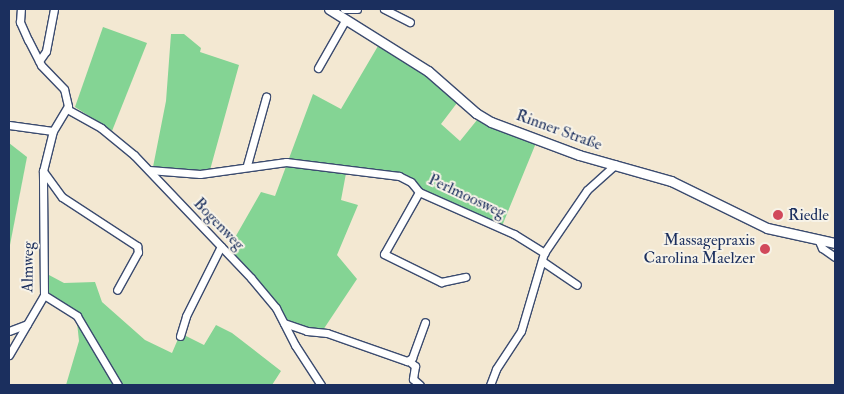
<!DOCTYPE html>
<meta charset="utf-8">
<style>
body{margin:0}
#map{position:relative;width:844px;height:394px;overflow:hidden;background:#f3e8d2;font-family:"IM FELL Double Pica",serif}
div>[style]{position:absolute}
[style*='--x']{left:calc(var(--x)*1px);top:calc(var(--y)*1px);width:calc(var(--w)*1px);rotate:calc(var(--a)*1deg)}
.green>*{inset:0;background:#84d494}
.roads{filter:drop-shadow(1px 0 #3b4b6f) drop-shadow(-1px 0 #3b4b6f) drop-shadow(0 1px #3b4b6f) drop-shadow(0 -1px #3b4b6f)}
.minor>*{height:7px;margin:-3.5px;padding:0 3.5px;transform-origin:3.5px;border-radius:3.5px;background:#fff}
.major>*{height:9px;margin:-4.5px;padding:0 4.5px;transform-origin:4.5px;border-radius:4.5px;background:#fff}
.dots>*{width:14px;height:14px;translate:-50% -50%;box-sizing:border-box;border:2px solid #f7f3e8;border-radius:50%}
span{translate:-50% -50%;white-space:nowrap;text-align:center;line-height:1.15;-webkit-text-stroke:4px #f7f3e8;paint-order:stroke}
.street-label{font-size:16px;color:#1b2f5e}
.poi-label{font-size:16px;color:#1b2f5e}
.left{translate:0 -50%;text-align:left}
.right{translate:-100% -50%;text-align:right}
.frame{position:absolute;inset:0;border:10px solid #1b2f5e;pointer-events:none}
</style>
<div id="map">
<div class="green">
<div style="clip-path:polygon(103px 27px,147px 43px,112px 131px,75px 107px)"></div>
<div style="clip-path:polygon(171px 34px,184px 34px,201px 48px,200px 52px,239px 65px,210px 170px,192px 173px,153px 167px,166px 101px)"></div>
<div style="clip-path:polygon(378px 46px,428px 77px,457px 103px,441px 124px,460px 141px,477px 120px,536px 143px,502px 226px,423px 191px,415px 181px,347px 168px,341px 200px,358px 205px,337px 255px,357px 279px,323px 330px,309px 330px,286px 319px,273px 298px,229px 248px,261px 192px,275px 196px,313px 94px,341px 109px)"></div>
<div style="clip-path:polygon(9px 143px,27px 157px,9px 250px)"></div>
<div style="clip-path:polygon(49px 275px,64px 283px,95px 282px,102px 302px,145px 340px,172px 353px,178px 339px,186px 336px,204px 345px,216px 325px,232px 333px,281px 371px,272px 385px,66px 385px,79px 341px,76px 313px,48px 292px)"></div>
</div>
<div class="roads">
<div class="minor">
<div style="--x:344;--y:9;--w:13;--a:0"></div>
<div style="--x:384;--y:9;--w:29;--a:27"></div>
<div style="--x:39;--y:61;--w:12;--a:-55"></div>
<div style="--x:46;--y:51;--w:43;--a:-79.2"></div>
<div style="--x:318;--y:68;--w:56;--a:-60.3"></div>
<div style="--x:67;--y:109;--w:39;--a:29"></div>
<div style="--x:101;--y:128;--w:43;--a:39.3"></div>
<div style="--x:134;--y:155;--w:170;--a:46.4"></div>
<div style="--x:251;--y:278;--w:39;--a:50"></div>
<div style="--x:276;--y:308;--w:42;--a:62.8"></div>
<div style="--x:295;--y:345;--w:48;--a:57"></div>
<div style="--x:9;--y:125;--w:44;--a:7.8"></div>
<div style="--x:247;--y:165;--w:71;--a:-74.4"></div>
<div style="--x:149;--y:170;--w:51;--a:4.5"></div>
<div style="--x:200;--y:174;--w:87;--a:-7.9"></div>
<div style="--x:286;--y:162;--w:114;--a:7.1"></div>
<div style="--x:399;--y:176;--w:13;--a:27"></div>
<div style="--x:411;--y:182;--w:13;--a:51"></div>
<div style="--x:419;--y:192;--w:104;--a:23.9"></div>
<div style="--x:514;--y:234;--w:36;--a:32"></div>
<div style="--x:43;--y:171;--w:32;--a:54"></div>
<div style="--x:62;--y:197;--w:90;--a:33.2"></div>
<div style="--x:137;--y:246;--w:6;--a:81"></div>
<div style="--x:138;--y:252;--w:43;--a:118.9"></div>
<div style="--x:419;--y:192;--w:71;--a:119.4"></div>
<div style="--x:384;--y:254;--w:64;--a:26.2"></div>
<div style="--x:441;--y:282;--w:25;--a:-12"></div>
<div style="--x:818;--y:239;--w:10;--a:66"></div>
<div style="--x:822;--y:248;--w:16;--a:35"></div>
<div style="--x:542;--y:261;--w:42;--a:34.4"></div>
<div style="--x:44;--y:295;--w:39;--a:32"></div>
<div style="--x:77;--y:316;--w:80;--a:59.3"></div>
<div style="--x:284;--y:323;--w:24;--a:19"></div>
<div style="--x:307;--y:331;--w:20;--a:6"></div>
<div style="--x:327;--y:333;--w:85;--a:19.3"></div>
<div style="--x:407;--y:361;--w:6;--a:-31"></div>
<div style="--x:412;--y:358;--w:38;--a:-70"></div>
<div style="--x:9;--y:331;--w:19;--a:-21"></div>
<div style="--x:180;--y:336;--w:21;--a:-73"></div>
<div style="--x:186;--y:316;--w:78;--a:-63.4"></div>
<div style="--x:9;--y:355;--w:69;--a:-59.7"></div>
<div style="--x:44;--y:295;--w:124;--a:-90.5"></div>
<div style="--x:43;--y:171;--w:41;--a:-76"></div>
<div style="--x:53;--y:131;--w:29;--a:-59"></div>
<div style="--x:68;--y:106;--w:17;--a:-103"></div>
<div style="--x:64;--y:89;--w:33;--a:-134"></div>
<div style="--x:41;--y:65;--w:28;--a:-117"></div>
<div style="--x:28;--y:40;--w:20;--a:-114"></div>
<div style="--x:20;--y:22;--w:13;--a:-86"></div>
<div style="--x:409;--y:361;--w:8;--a:40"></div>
<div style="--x:415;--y:366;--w:13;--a:99"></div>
<div style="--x:413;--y:379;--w:9;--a:41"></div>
<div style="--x:490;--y:385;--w:17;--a:-69"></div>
<div style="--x:496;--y:369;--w:45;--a:-56.7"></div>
<div style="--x:521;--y:331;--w:81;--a:-73.6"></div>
<div style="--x:544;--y:253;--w:76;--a:-55.7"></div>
<div style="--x:587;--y:190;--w:38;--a:-42"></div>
</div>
<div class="major">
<div style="--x:329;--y:9;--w:117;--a:32.1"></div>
<div style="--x:428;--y:71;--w:64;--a:41.2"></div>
<div style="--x:476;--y:113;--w:17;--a:31"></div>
<div style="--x:491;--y:122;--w:94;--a:20.6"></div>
<div style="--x:579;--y:155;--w:96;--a:15.8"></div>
<div style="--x:671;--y:181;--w:107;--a:26.1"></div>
<div style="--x:767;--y:228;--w:70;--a:12.4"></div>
</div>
</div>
<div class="dots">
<div style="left:778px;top:215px;background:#d1495b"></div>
<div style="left:765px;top:249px;background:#d1495b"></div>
</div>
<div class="street-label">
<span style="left:559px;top:130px;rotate:20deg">Rinner Straße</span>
<span style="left:467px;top:196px;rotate:25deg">Perlmoosweg</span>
<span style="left:219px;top:224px;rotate:46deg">Bogenweg</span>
<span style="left:28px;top:267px;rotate:-89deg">Almweg</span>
</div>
<div class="poi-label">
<span class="left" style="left:788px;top:215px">Riedle</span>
<span class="right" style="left:755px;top:249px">Massagepraxis<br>Carolina Maelzer</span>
</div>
<div class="frame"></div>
</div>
